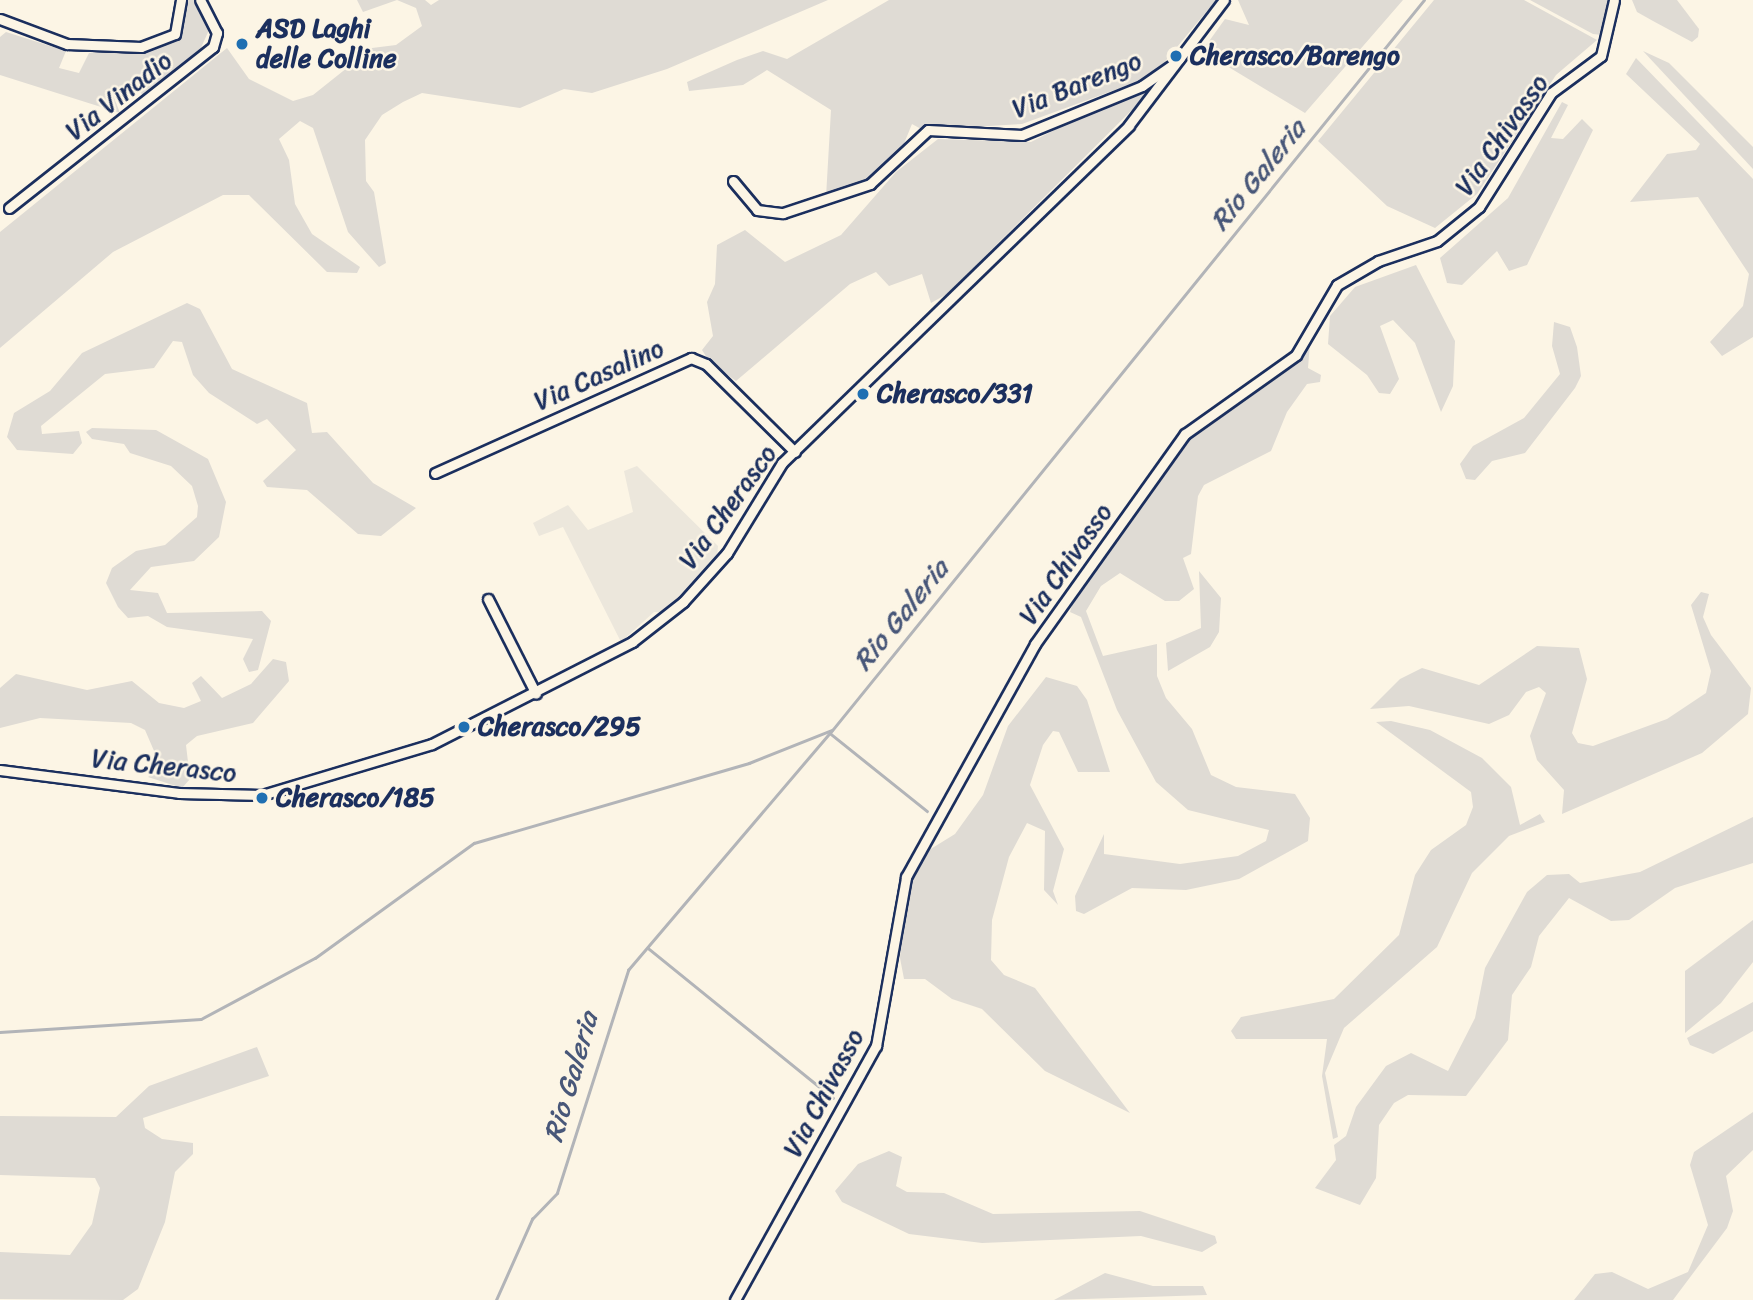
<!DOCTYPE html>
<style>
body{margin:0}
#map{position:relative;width:1753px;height:1300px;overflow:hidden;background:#fcf5e5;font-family:Sriracha,sans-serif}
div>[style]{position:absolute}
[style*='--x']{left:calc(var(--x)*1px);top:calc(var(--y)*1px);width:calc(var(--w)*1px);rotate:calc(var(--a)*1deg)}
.built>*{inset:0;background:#ece7dc}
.green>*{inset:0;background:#dfdbd4}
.stream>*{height:2.5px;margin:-1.25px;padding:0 1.25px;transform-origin:1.25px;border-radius:1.25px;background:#b2b4b8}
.roads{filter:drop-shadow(2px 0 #1b2f5e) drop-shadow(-2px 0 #1b2f5e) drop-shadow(0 2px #1b2f5e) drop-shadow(0 -2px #1b2f5e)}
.street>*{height:9px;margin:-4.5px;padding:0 4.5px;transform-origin:4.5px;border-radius:4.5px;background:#fcf5e5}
.dots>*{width:19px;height:19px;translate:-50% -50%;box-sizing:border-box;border:4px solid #fcf5e5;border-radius:50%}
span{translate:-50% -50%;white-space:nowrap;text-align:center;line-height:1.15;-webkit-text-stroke:5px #fcf5e5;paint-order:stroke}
.poi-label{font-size:26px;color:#1b2f5e;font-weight:700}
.left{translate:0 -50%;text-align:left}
.street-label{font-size:26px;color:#1b2f5e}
.water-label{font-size:28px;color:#485779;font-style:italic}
</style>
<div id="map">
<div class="built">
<div style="clip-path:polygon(637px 466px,718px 546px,717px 557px,665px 612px,654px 612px,621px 642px,563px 527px,539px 536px,533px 523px,568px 505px,588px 530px,633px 512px,624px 471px)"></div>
</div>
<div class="green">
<div style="clip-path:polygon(184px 0,196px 0,209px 30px,200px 50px,146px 99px,131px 81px,113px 95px,120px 113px,0 75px,0 37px,6px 32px,66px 51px,59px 68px,79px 73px,89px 53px,137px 51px,175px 38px)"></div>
<div style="clip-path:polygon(357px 0,425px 0,431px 5px,439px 0,828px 0,667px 69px,592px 93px,564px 89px,520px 108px,422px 93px,403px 102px,382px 115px,365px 140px,366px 181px,374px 192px,386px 263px,379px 267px,348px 232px,313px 128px,300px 121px,279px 139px,289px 160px,295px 204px,312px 234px,360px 267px,357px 273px,327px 272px,249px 195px,223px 195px,113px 252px,0 348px,0 232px,227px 48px,249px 79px,293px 101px,313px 95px,372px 48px,396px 45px,422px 26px,416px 8px,397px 0,363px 12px)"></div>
<div style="clip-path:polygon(889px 0,1216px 0,1153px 76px,1022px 124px,923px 130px,912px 124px,903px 146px,877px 175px,826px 197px,831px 110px,767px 70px,743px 85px,689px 91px,687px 82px,737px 60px,763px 51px,787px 59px)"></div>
<div style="clip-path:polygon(1238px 0,1403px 0,1305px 113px,1202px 51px,1225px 19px,1249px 25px)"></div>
<div style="clip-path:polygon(1434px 0,1524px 0,1597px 40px,1556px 75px,1477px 194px,1435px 228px,1387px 206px,1318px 141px)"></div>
<div style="clip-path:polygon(1530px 0,1608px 0,1602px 35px,1593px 34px)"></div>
<div style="clip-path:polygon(1632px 0,1677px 0,1699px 29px,1698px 37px,1692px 42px,1653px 21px,1637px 12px)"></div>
<div style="clip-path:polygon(1643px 51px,1669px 63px,1753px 147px,1753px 169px)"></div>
<div style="clip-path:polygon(1636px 58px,1753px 179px,1753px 337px,1722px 356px,1710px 342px,1743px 306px,1749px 274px,1698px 197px,1630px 202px,1667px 154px,1696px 150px,1700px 144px,1626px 74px)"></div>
<div style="clip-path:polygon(1151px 81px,1152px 90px,947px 294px,931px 303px,922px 274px,889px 286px,876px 272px,850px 284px,736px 381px,709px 361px,702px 350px,713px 336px,707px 302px,715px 284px,717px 245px,745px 230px,785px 262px,841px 235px,896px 172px,938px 139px,1031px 142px)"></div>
<div style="clip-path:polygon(1562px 102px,1568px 105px,1551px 138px,1563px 139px,1582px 119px,1593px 130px,1527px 265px,1509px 271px,1497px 251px,1462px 285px,1447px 283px,1440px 258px,1508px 198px)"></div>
<div style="clip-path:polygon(1416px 265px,1455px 341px,1453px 386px,1441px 412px,1415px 343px,1393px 320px,1380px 326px,1399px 379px,1390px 394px,1379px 393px,1367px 375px,1328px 344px,1330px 316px,1355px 287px)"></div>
<div style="clip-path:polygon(187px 303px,200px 309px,232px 369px,307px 403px,312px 433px,327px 432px,373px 483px,416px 508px,381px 536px,358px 534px,307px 490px,267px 487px,263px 481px,296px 450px,267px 419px,257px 424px,209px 393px,193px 375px,182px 342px,173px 341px,154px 368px,105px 374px,41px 426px,42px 434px,79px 431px,82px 443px,73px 454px,17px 450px,7px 437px,14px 413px,50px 391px,82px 353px)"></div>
<div style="clip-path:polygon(1554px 322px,1570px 327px,1577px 347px,1581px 376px,1575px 388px,1525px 453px,1492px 461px,1475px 480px,1466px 479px,1460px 464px,1473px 446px,1524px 418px,1560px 374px,1552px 346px)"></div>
<div style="clip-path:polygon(1310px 343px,1308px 368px,1321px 375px,1320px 382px,1307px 384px,1287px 412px,1271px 451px,1204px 485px,1198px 496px,1191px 554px,1183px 558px,1194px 589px,1179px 601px,1165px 601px,1120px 573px,1101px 586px,1086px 611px,1103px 656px,1157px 644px,1157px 676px,1166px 698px,1192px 729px,1211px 775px,1236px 787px,1295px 794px,1310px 818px,1308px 841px,1239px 879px,1186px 890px,1132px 888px,1084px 914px,1076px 911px,1075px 896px,1104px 834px,1104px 854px,1180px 864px,1238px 856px,1266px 841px,1269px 830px,1188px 810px,1156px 782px,1117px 710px,1081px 617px,1070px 612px,1076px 592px,1190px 434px)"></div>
<div style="clip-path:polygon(92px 428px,156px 430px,208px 459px,226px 502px,219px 537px,194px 561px,151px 567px,130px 590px,158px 593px,167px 613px,262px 611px,271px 621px,258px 670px,249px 672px,243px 659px,253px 639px,167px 627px,148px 616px,128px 618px,118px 607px,106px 583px,112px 568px,136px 551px,165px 545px,197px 517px,198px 506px,192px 486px,171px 466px,130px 453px,124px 444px,92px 439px,86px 432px)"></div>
<div style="clip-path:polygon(1199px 571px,1221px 598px,1219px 632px,1210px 647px,1168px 671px,1166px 643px,1201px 628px)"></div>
<div style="clip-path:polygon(1701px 592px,1709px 594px,1703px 617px,1711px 635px,1751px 688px,1748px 714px,1702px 753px,1562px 814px,1564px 790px,1537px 760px,1530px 736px,1546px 693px,1539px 687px,1526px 692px,1509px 715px,1489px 724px,1409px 706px,1370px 709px,1400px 679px,1422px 668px,1479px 685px,1537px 646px,1579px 648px,1587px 679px,1572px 733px,1578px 743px,1593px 746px,1667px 719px,1706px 693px,1711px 671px,1691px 605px)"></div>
<div style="clip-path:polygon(273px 659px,286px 662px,289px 681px,253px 723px,197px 736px,186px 745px,190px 779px,182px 788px,148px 777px,161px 767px,145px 730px,131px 723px,40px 718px,0 728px,0 688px,16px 674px,87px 690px,132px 681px,159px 703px,184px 708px,201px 701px,192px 683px,201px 676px,222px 698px,251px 684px)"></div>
<div style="clip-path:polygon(1046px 677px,1077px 686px,1087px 700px,1110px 772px,1078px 772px,1059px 732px,1053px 731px,1043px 745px,1030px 785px,1064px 849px,1053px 891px,1058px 905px,1044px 890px,1045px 831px,1027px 823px,1009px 857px,992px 920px,991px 960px,1004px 975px,1035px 988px,1130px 1113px,1045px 1071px,982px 1009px,952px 999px,925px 979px,904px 979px,900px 958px,904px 898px,921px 855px,955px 834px,983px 795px,1008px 726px)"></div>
<div style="clip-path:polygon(1391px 721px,1430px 730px,1482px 758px,1511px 787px,1520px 825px,1540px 814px,1545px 822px,1509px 836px,1472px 873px,1437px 947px,1344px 1028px,1325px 1073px,1338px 1137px,1333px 1139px,1322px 1076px,1327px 1039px,1236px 1039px,1231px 1031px,1241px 1017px,1334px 999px,1399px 935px,1415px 875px,1431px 850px,1466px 825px,1473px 807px,1471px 792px,1376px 722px)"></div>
<div style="clip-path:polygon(1753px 817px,1753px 863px,1675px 888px,1629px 920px,1611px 921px,1569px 898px,1539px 936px,1531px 967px,1512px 995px,1508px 1040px,1466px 1096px,1408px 1095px,1394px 1103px,1379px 1125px,1376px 1178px,1360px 1205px,1315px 1188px,1336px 1160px,1334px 1145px,1346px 1136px,1356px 1107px,1386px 1066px,1411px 1053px,1448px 1071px,1475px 1018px,1485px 968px,1527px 892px,1547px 875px,1569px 874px,1580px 883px,1640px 872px)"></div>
<div style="clip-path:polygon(1753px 920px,1753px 962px,1721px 1003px,1685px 1033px,1685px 971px)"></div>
<div style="clip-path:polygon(1753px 1002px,1753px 1031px,1713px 1054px,1690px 1045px,1687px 1038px)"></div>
<div style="clip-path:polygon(257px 1047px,269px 1076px,143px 1118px,145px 1128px,162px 1139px,193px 1143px,193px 1154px,175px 1172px,165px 1222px,138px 1289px,123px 1300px,0 1299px,0 1252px,70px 1255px,92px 1224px,100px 1188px,95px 1178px,0 1175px,0 1116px,116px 1117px,149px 1086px)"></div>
<div style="clip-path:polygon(1753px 1112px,1753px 1150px,1726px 1176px,1733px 1211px,1727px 1228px,1673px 1300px,1574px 1300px,1595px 1274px,1612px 1272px,1648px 1289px,1688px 1272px,1708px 1225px,1690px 1165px,1694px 1152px)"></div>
<div style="clip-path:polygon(889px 1151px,902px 1157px,896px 1186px,907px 1192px,944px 1193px,993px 1214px,1140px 1211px,1215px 1236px,1217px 1243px,1202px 1252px,1141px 1236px,982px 1243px,909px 1234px,842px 1202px,835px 1191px,858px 1164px)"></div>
<div style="clip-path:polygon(1105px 1273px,1153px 1286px,1203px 1286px,1207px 1295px,1054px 1300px)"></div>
</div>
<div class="stream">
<div style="--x:831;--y:734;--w:123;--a:38.7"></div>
<div style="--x:648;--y:948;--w:238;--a:39"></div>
<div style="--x:0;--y:1032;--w:201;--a:-3.7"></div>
<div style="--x:201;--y:1019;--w:129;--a:-28.2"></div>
<div style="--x:315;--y:958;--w:196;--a:-35.9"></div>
<div style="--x:474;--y:843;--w:286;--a:-16.2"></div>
<div style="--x:749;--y:763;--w:89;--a:-21.7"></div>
<div style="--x:496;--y:1300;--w:89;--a:-66"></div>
<div style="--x:532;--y:1219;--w:36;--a:-46"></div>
<div style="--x:557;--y:1193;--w:234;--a:-72.3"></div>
<div style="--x:628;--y:970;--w:311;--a:-49.6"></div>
<div style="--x:830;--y:733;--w:943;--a:-50.98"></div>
</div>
<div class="roads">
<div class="street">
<div style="--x:0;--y:19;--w:72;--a:20.5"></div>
<div style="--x:67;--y:44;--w:74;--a:2.3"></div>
<div style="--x:141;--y:47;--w:36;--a:-21"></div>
<div style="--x:175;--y:34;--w:35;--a:-80"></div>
<div style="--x:733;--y:181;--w:38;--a:50"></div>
<div style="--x:757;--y:210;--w:26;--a:7"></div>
<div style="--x:783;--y:213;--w:92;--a:-18.4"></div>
<div style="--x:870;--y:184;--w:79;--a:-43"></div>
<div style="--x:928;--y:130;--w:94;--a:3"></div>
<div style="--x:1022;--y:135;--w:130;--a:-22.2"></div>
<div style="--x:1142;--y:86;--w:39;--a:-35"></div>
<div style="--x:9;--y:208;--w:260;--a:-38.3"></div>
<div style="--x:213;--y:47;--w:15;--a:-74"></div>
<div style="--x:217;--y:33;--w:37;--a:-117"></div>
<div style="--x:435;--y:473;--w:281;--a:-24.2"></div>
<div style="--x:691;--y:358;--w:16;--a:22"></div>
<div style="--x:706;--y:364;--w:125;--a:44.7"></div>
<div style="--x:488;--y:599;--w:106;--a:63.2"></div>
<div style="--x:0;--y:770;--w:180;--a:7.3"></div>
<div style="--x:179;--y:793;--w:83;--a:1.4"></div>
<div style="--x:262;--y:795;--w:177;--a:-16.7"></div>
<div style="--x:432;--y:744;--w:225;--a:-27"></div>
<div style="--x:632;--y:642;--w:65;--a:-38.1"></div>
<div style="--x:683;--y:602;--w:66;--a:-48.1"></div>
<div style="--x:727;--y:553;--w:105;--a:-58.6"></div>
<div style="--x:782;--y:463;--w:484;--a:-44.2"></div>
<div style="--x:1129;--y:125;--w:157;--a:-52.8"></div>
<div style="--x:735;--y:1300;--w:291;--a:-61"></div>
<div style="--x:876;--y:1046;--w:172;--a:-79.9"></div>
<div style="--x:906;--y:877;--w:266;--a:-61"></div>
<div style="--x:1035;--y:644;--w:258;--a:-54.5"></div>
<div style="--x:1185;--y:434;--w:136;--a:-35.4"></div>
<div style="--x:1296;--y:355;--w:81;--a:-59.6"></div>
<div style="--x:1337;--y:285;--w:48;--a:-30.3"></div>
<div style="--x:1378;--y:261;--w:62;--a:-18.7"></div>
<div style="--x:1437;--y:241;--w:54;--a:-39"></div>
<div style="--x:1479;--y:207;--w:135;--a:-57.7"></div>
<div style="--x:1551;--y:93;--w:62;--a:-36.5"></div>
<div style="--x:1601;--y:56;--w:57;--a:-76.9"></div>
</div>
</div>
<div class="dots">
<div style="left:242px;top:44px;background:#1f6fb2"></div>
<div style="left:1176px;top:56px;background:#1f6fb2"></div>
<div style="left:863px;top:394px;background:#1f6fb2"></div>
<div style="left:464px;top:727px;background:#1f6fb2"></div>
<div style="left:262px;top:798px;background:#1f6fb2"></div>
</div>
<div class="poi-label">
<span class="left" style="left:256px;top:44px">ASD Laghi<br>delle Colline</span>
<span class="left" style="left:1190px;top:56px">Cherasco/Barengo</span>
<span class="left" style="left:877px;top:394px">Cherasco/331</span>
<span class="left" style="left:478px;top:727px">Cherasco/295</span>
<span class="left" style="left:276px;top:798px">Cherasco/185</span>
</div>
<div class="street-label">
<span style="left:1077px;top:85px;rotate:-22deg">Via Barengo</span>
<span style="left:119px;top:96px;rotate:-38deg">Via Vinadio</span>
<span style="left:1502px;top:135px;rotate:-55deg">Via Chivasso</span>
<span style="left:599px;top:375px;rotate:-24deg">Via Casalino</span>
<span style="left:728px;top:507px;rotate:-54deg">Via Cherasco</span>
<span style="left:1066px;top:564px;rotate:-55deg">Via Chivasso</span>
<span style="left:164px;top:766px;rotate:6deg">Via Cherasco</span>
<span style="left:824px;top:1093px;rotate:-62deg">Via Chivasso</span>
</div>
<div class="water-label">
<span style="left:1258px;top:175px;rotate:-51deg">Rio Galeria</span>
<span style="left:901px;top:615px;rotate:-51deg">Rio Galeria</span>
<span style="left:571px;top:1077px;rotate:-74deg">Rio Galeria</span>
</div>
</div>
